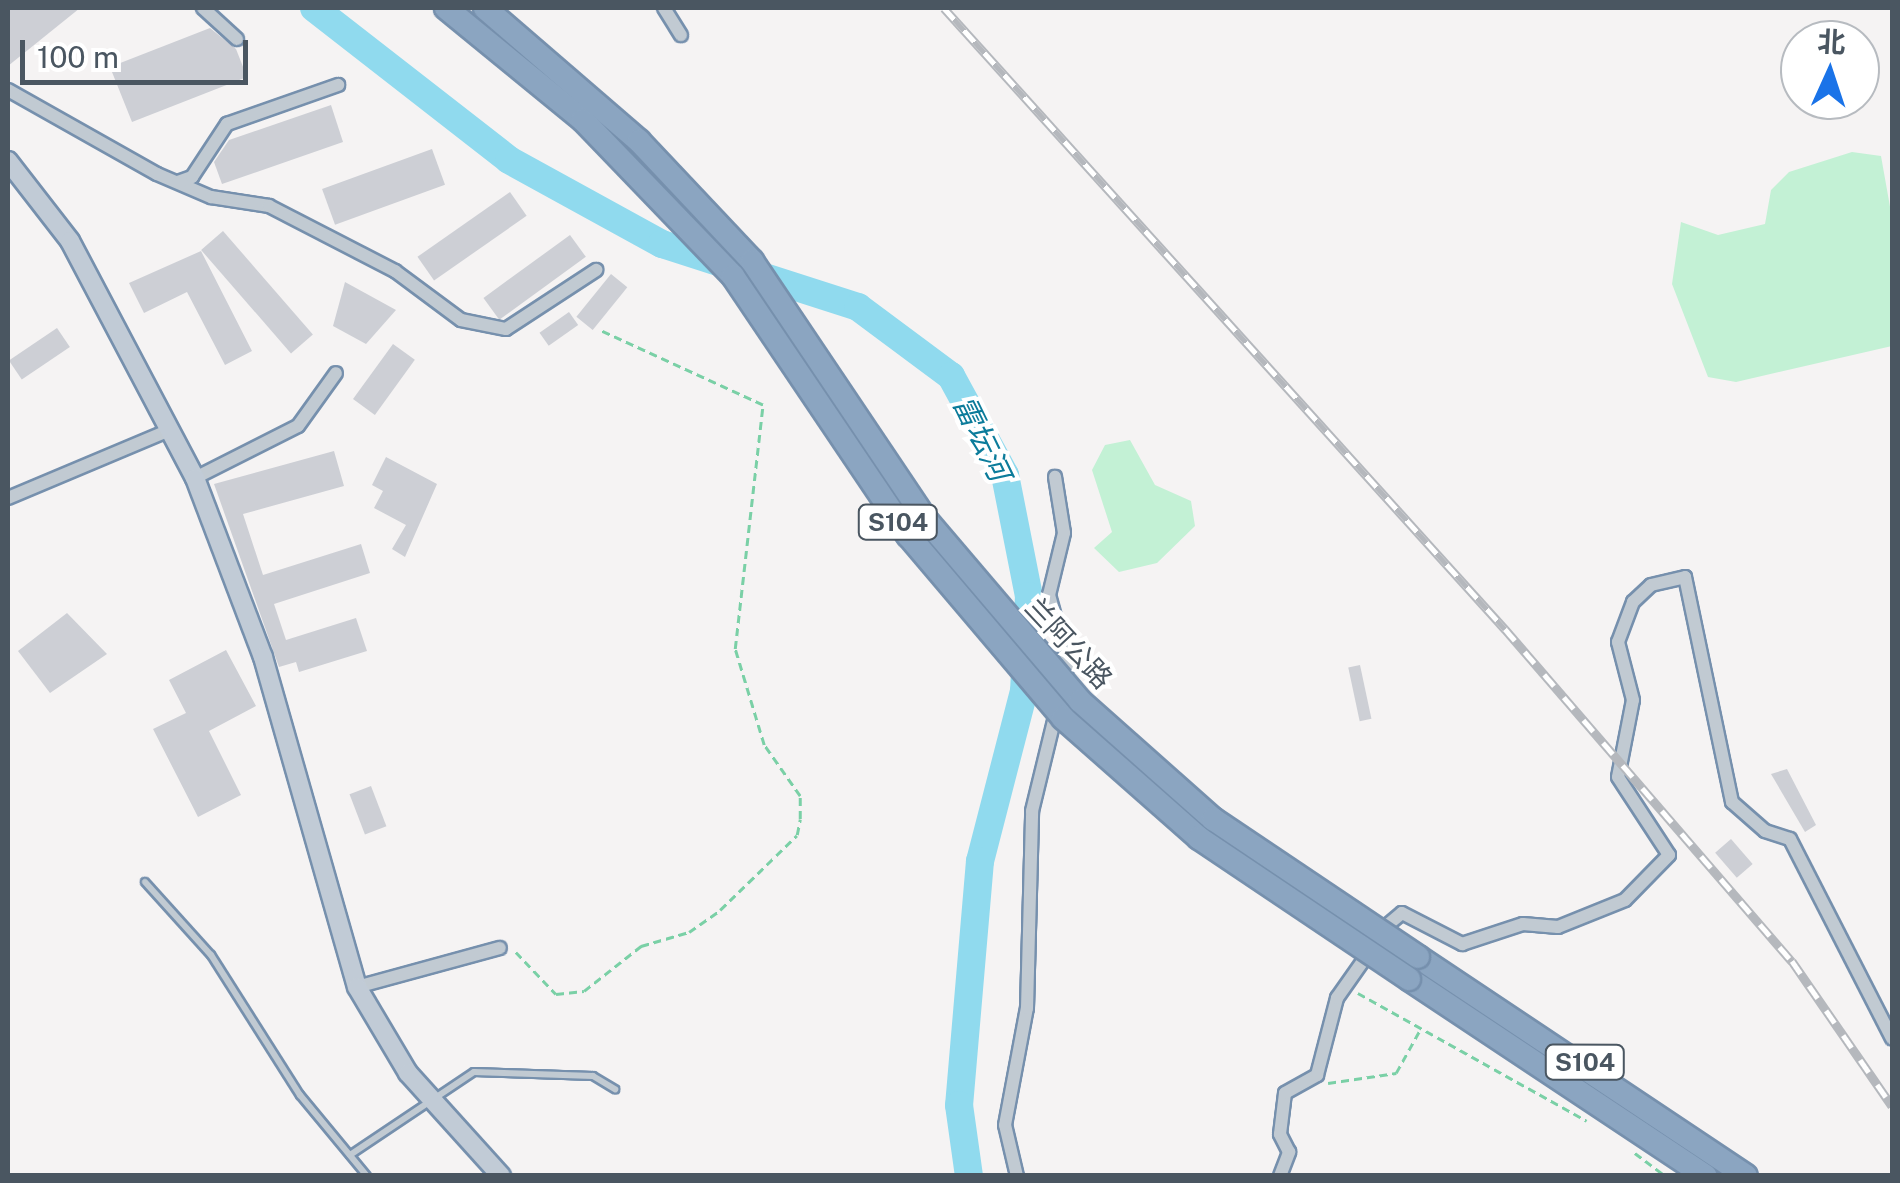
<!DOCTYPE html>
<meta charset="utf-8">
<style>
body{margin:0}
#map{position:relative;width:1900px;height:1183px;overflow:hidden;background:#f5f3f3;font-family:"Public Sans","Noto Sans SC",sans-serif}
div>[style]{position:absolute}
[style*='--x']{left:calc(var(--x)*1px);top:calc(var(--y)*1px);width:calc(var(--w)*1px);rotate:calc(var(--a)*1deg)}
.green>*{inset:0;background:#c3f1d5}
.river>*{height:28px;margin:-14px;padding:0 14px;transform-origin:14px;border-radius:14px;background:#90daee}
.building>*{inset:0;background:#cdcfd5;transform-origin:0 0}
.path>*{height:2.5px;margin-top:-1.25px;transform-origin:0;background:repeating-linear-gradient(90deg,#7ad0a6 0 8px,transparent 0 13px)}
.roads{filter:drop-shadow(2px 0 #7690ad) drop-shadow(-2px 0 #7690ad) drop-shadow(0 2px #7690ad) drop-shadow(0 -2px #7690ad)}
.lane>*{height:6px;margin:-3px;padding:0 3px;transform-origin:3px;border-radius:3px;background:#c1cad2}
.street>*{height:12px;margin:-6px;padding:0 6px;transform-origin:6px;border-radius:6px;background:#c1cad2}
.secondary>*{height:18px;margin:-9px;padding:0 9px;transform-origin:9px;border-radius:9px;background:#c1cbd6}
.highway>*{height:22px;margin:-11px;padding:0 11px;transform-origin:11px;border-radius:11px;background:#8ba5c1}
.rail>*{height:9px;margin-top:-4.5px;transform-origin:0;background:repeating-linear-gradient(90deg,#fff 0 15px,#b5b8bd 0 30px);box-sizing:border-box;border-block:2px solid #b5b8bd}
.bridges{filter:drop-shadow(2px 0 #7690ad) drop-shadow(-2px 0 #7690ad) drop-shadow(0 2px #7690ad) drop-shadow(0 -2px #7690ad)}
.highway-bridge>*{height:22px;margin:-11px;padding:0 11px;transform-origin:11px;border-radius:11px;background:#8ba5c1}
span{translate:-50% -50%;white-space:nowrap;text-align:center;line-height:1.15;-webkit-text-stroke:8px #fff;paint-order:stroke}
.shield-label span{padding:2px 8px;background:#fff;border:2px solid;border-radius:8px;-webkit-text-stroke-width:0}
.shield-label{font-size:25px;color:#4a5661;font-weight:700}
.street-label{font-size:28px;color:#4a5661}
.water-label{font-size:30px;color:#0c7c9b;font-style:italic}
.frame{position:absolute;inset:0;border:10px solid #4a5661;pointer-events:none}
.north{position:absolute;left:1780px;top:20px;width:100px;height:100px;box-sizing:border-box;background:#fff;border:2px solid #b7bbc0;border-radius:50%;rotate:3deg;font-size:28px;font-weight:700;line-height:40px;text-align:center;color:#4a5661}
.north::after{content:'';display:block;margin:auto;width:35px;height:45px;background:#1a73e8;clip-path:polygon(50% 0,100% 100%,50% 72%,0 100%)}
.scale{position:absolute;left:20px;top:40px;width:228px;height:45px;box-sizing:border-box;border:5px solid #4a5661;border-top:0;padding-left:12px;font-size:30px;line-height:35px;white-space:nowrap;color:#4a5661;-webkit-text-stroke:8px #fff;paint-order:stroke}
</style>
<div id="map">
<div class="green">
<div style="clip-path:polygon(1852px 152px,1881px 156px,1892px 218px,1892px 346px,1736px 382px,1708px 377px,1672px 284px,1681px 222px,1718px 235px,1765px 224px,1771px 190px,1789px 172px)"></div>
<div style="clip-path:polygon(1130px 440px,1155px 485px,1191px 501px,1195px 526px,1157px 563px,1119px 572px,1094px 548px,1112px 532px,1092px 470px,1105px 445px)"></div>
</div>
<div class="river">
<div style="--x:314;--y:8;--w:247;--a:37.9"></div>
<div style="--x:509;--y:160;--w:175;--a:28.8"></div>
<div style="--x:662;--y:244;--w:206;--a:17.8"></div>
<div style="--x:858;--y:307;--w:116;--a:36.6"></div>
<div style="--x:951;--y:376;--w:113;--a:61.4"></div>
<div style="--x:1005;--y:475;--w:123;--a:78.8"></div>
<div style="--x:1029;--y:596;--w:95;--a:93"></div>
<div style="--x:1024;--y:691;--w:176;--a:104.5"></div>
<div style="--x:980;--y:861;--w:245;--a:94.9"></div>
<div style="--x:959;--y:1105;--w:72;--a:82"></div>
</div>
<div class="building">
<div style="clip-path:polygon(8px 8px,80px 8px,8px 66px)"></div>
<div style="clip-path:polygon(210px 28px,236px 49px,247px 77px,132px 122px,110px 67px)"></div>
<div style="clip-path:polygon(331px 105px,343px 142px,222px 184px,214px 162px,229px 140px)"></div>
<div style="left:432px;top:149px;width:38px;height:117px;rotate:70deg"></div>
<div style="left:510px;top:192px;width:29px;height:113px;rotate:55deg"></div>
<div style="left:223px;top:231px;width:137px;height:29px;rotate:49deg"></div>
<div style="left:570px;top:235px;width:27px;height:107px;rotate:54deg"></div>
<div style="clip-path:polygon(201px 251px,252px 351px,225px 365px,187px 292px,144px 313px,129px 283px)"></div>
<div style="left:611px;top:274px;width:21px;height:55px;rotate:39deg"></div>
<div style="clip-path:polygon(345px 282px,396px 310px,366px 344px,333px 326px)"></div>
<div style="left:569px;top:312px;width:16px;height:36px;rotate:55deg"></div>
<div style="left:57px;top:328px;width:23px;height:58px;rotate:56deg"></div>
<div style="left:393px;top:344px;width:27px;height:68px;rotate:36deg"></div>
<div style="clip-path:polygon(334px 451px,344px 486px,243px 514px,263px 575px,361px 544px,370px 573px,274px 604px,286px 640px,356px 618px,367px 651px,299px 672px,296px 662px,279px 667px,214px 484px)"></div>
<div style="clip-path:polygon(386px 457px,437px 484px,405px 557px,392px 549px,406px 525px,374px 508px,383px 491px,372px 485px)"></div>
<div style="clip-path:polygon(67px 613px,107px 654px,50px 693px,18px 651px)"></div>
<div style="clip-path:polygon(226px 650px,256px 706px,209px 731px,241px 795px,198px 817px,153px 729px,186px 713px,169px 680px)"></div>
<div style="left:1360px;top:665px;width:55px;height:12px;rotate:78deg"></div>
<div style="clip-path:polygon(1787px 769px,1816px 825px,1805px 832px,1771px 774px)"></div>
<div style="left:371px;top:786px;width:43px;height:23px;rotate:69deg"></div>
<div style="left:1731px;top:839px;width:33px;height:21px;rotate:49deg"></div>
</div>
<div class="path">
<div style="--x:516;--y:952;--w:58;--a:46.4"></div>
<div style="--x:556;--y:994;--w:28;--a:-6"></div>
<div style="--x:584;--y:991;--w:73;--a:-38.3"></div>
<div style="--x:641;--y:946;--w:50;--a:-16.3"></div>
<div style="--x:689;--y:932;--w:38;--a:-35"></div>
<div style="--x:720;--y:910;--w:107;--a:-44.2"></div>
<div style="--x:797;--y:835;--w:16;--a:-79"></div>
<div style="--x:800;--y:819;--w:23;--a:-90"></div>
<div style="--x:800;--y:796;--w:62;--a:-125.2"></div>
<div style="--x:764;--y:745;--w:100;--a:-106.8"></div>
<div style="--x:735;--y:649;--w:246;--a:-83.5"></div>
<div style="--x:763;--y:405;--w:178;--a:-155.4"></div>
<div style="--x:1358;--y:993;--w:262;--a:29.2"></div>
<div style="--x:1328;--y:1083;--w:69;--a:-8.4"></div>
<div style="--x:1396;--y:1073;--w:51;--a:-60.9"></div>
<div style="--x:1635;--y:1153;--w:39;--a:37"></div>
</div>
<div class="roads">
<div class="lane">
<div style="--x:145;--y:882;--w:98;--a:47.9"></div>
<div style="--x:211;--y:955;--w:166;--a:57.6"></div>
<div style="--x:300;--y:1095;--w:105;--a:50.4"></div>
<div style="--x:350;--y:1155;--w:149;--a:-33.8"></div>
<div style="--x:474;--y:1072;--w:119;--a:1.9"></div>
<div style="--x:593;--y:1076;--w:26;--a:31"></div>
</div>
<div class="street">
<div style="--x:203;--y:8;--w:46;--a:42.4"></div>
<div style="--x:664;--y:8;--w:32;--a:58"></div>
<div style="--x:8;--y:90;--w:171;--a:29.4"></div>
<div style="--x:157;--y:174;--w:59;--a:23.1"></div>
<div style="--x:211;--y:197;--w:59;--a:8.8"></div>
<div style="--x:269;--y:206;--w:142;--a:27.3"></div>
<div style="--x:395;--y:271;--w:82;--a:36.6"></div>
<div style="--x:461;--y:320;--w:46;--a:11.3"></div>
<div style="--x:506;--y:329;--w:108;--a:-33.2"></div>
<div style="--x:178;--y:182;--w:15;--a:-20"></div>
<div style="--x:192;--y:177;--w:64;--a:-56.6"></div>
<div style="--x:227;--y:124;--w:118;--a:-19.4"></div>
<div style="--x:195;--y:478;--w:115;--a:-26.8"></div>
<div style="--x:298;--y:426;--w:65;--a:-54.4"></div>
<div style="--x:8;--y:498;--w:176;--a:-22.8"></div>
<div style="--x:1378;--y:933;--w:31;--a:-40"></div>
<div style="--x:1402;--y:913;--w:68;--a:27.3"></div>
<div style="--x:1462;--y:944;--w:64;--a:-18.2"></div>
<div style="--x:1523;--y:924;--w:35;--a:5"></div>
<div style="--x:1558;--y:927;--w:72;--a:-21.9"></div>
<div style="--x:1625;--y:900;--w:63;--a:-45.6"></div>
<div style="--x:1669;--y:855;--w:93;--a:-123.2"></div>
<div style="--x:1618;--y:777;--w:78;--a:-79"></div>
<div style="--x:1633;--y:700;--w:60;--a:-104.5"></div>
<div style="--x:1618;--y:642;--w:43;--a:-69.4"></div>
<div style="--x:1633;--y:602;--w:25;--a:-43"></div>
<div style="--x:1651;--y:585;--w:35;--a:-13"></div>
<div style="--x:1685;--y:577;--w:230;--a:78.2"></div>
<div style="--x:1732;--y:802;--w:44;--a:41.3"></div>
<div style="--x:1765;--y:831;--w:26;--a:18"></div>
<div style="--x:1790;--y:839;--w:224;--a:62.9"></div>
<div style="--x:357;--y:987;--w:148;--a:-15.3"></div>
<div style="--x:1017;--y:1176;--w:52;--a:-103.2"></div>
<div style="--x:1005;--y:1125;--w:119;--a:-79.4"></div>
<div style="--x:1027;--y:1008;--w:197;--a:-88.5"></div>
<div style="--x:1032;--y:811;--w:152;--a:-76.3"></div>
<div style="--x:1068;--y:663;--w:71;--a:-105.6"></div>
<div style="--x:1049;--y:595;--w:64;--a:-76.4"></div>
<div style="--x:1064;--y:533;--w:57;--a:-99.1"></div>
<div style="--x:1280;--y:1176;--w:26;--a:-69"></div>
<div style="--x:1289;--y:1152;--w:20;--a:-117"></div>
<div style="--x:1280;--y:1134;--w:41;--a:-83"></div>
<div style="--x:1285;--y:1093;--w:37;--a:-29"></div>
<div style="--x:1317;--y:1075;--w:80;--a:-75.4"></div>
<div style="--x:1337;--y:998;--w:57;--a:-54.9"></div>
</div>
<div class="secondary">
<div style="--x:8;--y:161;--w:101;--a:52.2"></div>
<div style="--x:70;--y:241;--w:268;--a:62.2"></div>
<div style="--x:195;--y:478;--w:191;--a:69.2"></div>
<div style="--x:263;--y:657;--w:343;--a:74.1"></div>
<div style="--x:357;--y:987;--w:100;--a:59.3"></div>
<div style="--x:408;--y:1073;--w:139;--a:47.9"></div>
</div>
<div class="highway">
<div style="--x:1418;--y:957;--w:394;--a:33.7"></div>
<div style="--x:1409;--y:979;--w:356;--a:33.6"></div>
</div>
</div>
<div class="rail">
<div style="--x:944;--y:8;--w:837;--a:47.91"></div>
<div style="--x:1505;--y:629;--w:439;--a:49.2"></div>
<div style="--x:1792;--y:961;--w:176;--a:55.4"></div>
</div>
<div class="bridges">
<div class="highway-bridge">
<div style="--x:446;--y:8;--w:177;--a:39.3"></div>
<div style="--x:583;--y:120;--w:216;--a:46.1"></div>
<div style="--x:733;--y:276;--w:313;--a:56"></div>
<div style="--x:908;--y:535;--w:240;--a:49.7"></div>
<div style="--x:1063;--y:718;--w:181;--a:41.4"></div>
<div style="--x:1199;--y:838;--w:253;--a:33.9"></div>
<div style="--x:485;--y:8;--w:203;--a:40.8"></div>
<div style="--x:639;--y:141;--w:165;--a:46.7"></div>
<div style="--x:752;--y:261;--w:313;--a:56.1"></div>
<div style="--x:927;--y:521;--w:236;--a:49.6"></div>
<div style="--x:1080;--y:701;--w:178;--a:41.6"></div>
<div style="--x:1213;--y:819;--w:247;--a:33.9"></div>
</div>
</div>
<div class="shield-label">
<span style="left:898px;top:522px">S104</span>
<span style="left:1585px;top:1062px">S104</span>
</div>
<div class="street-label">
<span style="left:1069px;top:643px;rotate:47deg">兰阿公路</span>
</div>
<div class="water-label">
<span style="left:982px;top:438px;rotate:64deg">雷坛河</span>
</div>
<div class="frame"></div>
<div class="north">北</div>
<div class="scale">100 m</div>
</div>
